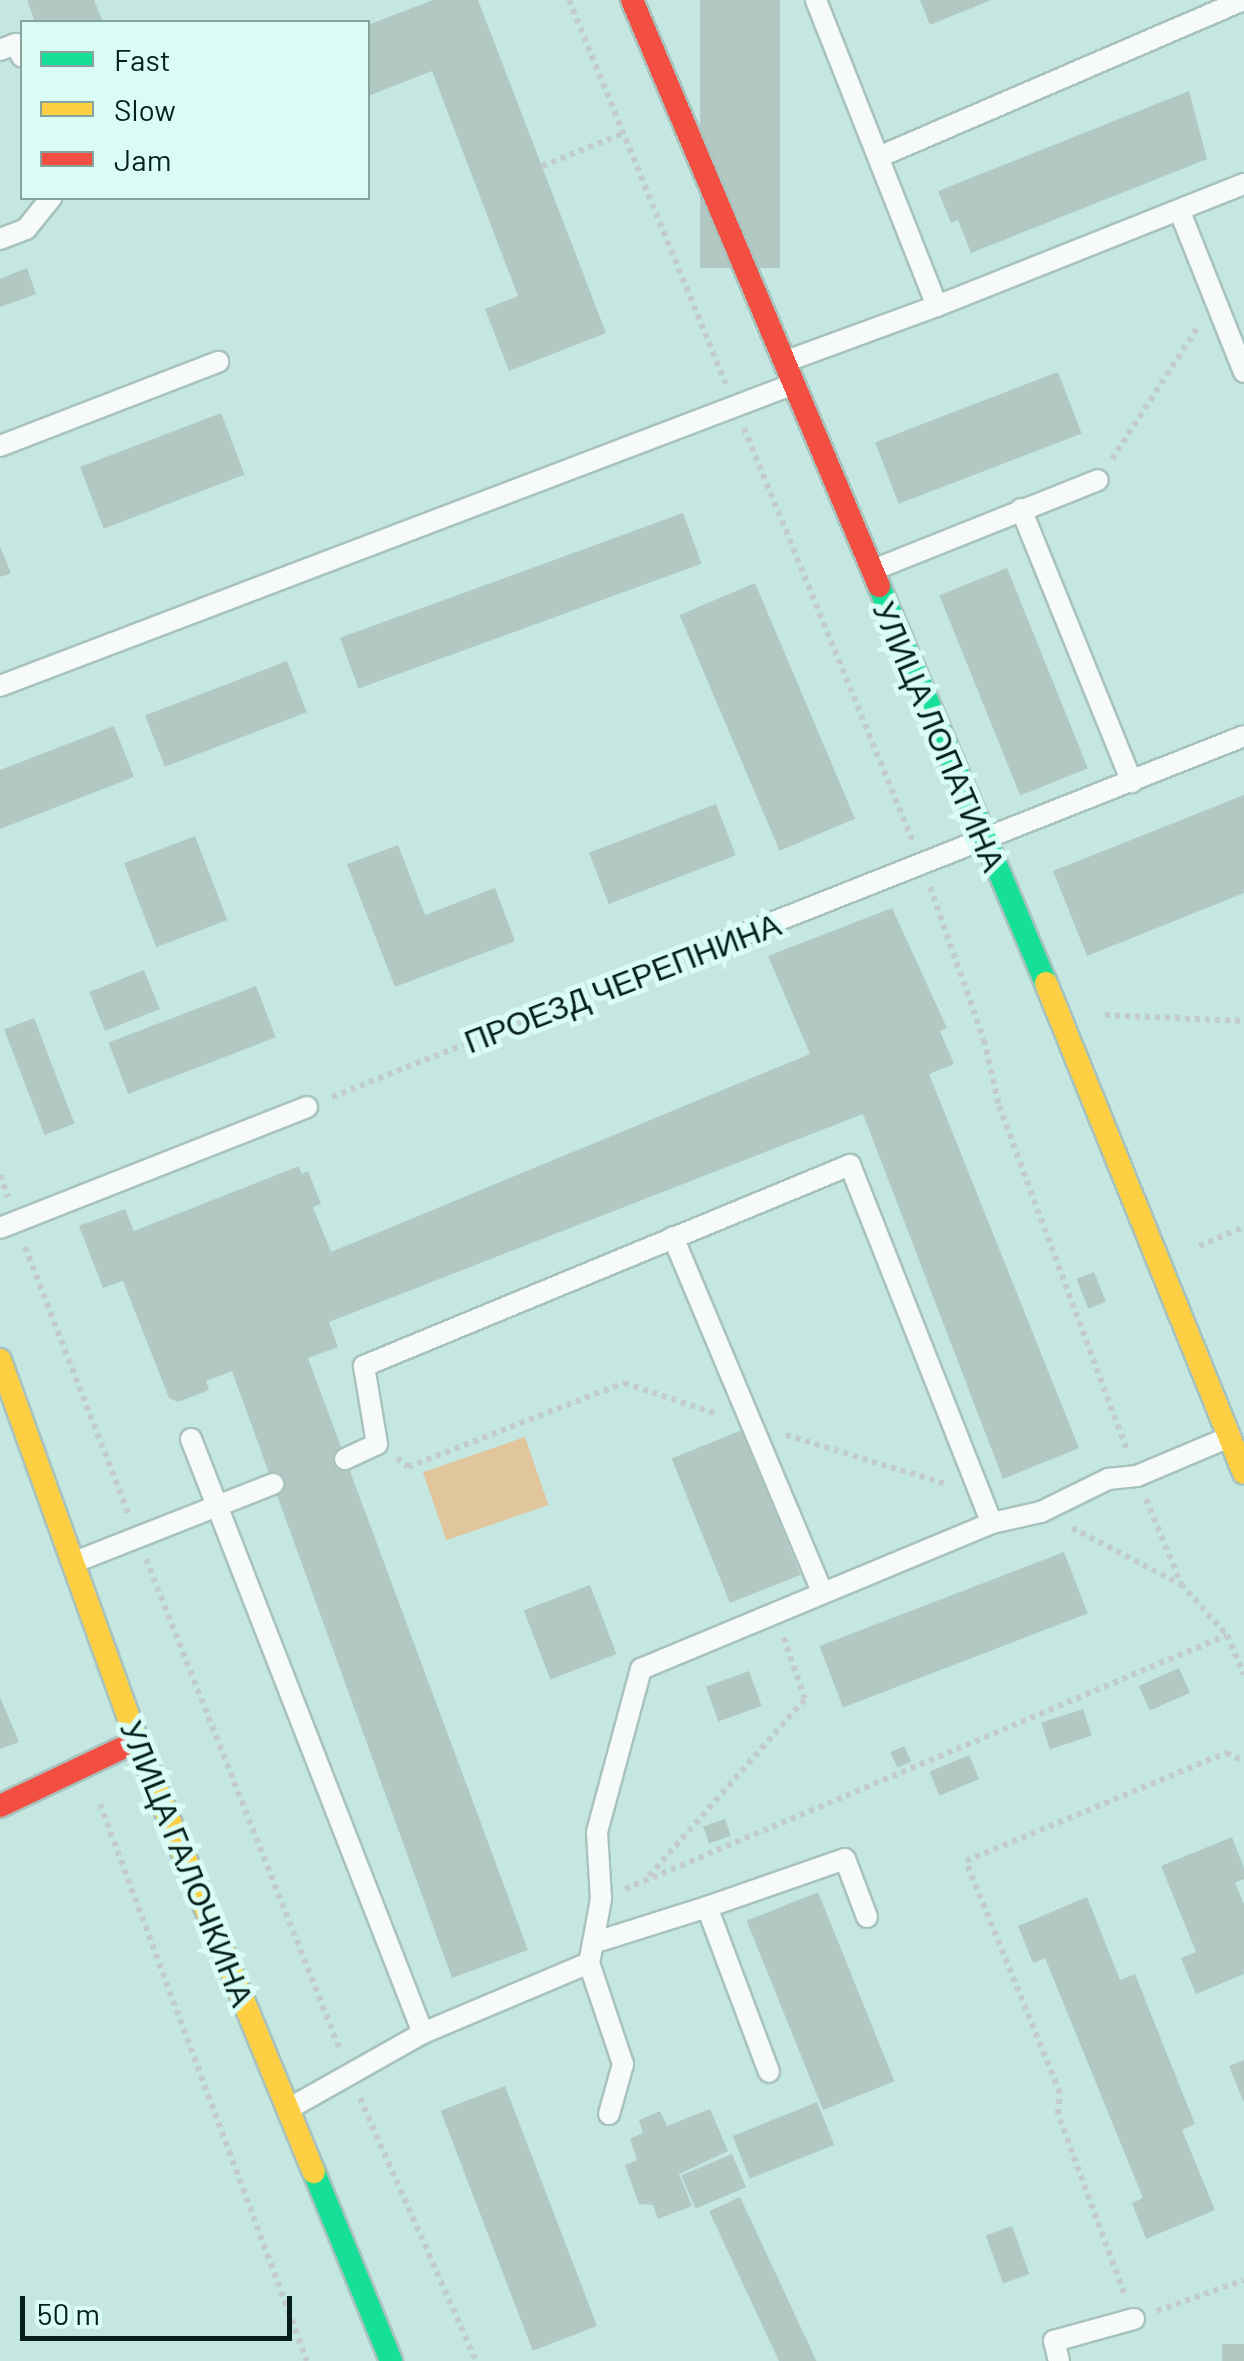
<!DOCTYPE html>
<meta charset="utf-8">
<style>
body{margin:0}
#map{position:relative;width:1244px;height:2361px;overflow:hidden;background:#c5e7e1;font-family:Barlow,sans-serif}
div>[style]{position:absolute}
[style*='--x']{left:calc(var(--x)*1px);top:calc(var(--y)*1px);width:calc(var(--w)*1px);rotate:calc(var(--a)*1deg)}
.green>*{inset:0;background:#e1c59c;transform-origin:0 0}
.building>*{inset:0;background:#b1c9c2;transform-origin:0 0}
.path>*{height:6px;margin-top:-3px;transform-origin:0;background:repeating-linear-gradient(90deg,#c2ccca 0 5px,transparent 0 10px)}
.roads{filter:drop-shadow(2px 0 #a8c2be) drop-shadow(-2px 0 #a8c2be) drop-shadow(0 2px #a8c2be) drop-shadow(0 -2px #a8c2be)}
.lane>*{height:20px;margin:-10px;padding:0 10px;transform-origin:10px;border-radius:10px;background:#f6fbfa}
.fast>*{height:22px;margin:-11px;padding:0 11px;transform-origin:11px;border-radius:11px;background:#16e098}
.slow>*{height:22px;margin:-11px;padding:0 11px;transform-origin:11px;border-radius:11px;background:#ffcf43}
.jam>*{height:22px;margin:-11px;padding:0 11px;transform-origin:11px;border-radius:11px;background:#f24e42}
span{translate:-50% -50%;white-space:nowrap;text-align:center;line-height:1.15;-webkit-text-stroke:10px #d9fdf5;paint-order:stroke}
.street-label{font-size:32px;color:#051e1a}
.legend{position:absolute;left:20px;top:20px;width:350px;height:180px;box-sizing:border-box;background:#d9fdf5;border:2px solid #84a49d;margin:0;padding:12px 18px;list-style:none;font-size:30px;color:#051e1a}
.legend li{display:flex;align-items:center;gap:20px;height:50px}
.legend b{width:50px;border:2px solid #84a49d}
.scale{position:absolute;left:20px;top:2296px;width:272px;height:45px;box-sizing:border-box;border:5px solid #051e1a;border-top:0;padding-left:12px;font-size:30px;line-height:35px;white-space:nowrap;color:#051e1a;-webkit-text-stroke:8px #d9fdf5;paint-order:stroke}
</style>
<div id="map">
<div class="green">
<div style="left:525px;top:1437px;width:72px;height:108px;rotate:71deg"></div>
</div>
<div class="building">
<div style="clip-path:polygon(27px 0,94px 0,103px 22px,35px 22px)"></div>
<div style="clip-path:polygon(433px 0,478px 0,606px 333px,509px 371px,485px 309px,518px 296px,432px 71px,368px 96px,368px 25px)"></div>
<div style="left:700px;top:0;width:80px;height:268px"></div>
<div style="clip-path:polygon(920px 0,991px 0,930px 25px)"></div>
<div style="clip-path:polygon(1189px 91px,1207px 159px,971px 253px,958px 220px,951px 223px,938px 191px)"></div>
<div style="clip-path:polygon(27px 268px,36px 294px,0 307px,0 279px)"></div>
<div style="left:1058px;top:372px;width:66px;height:196px;rotate:69deg"></div>
<div style="left:221px;top:413px;width:66px;height:151px;rotate:69deg"></div>
<div style="left:683px;top:513px;width:54px;height:365px;rotate:70deg"></div>
<div style="clip-path:polygon(0 547px,11px 573px,0 577px)"></div>
<div style="left:1007px;top:568px;width:216px;height:73px;rotate:68deg"></div>
<div style="left:755px;top:583px;width:256px;height:82px;rotate:67deg"></div>
<div style="left:287px;top:661px;width:55px;height:152px;rotate:69deg"></div>
<div style="clip-path:polygon(114px 726px,134px 777px,0 829px,0 770px)"></div>
<div style="clip-path:polygon(1244px 795px,1244px 893px,1087px 956px,1053px 871px)"></div>
<div style="left:716px;top:804px;width:55px;height:136px;rotate:69deg"></div>
<div style="left:195px;top:836px;width:90px;height:76px;rotate:69deg"></div>
<div style="clip-path:polygon(398px 845px,425px 915px,495px 888px,515px 941px,395px 987px,347px 864px)"></div>
<div style="clip-path:polygon(892px 908px,947px 1028px,940px 1031px,954px 1064px,929px 1074px,1079px 1448px,1003px 1479px,863px 1114px,329px 1322px,338px 1347px,308px 1358px,528px 1950px,452px 1978px,232px 1371px,206px 1381px,209px 1390px,178px 1402px,169px 1398px,123px 1281px,103px 1288px,79px 1226px,125px 1209px,134px 1231px,299px 1166px,302px 1174px,308px 1171px,321px 1204px,313px 1207px,331px 1252px,810px 1054px,768px 956px)"></div>
<div style="left:144px;top:970px;width:42px;height:59px;rotate:68deg"></div>
<div style="left:256px;top:986px;width:55px;height:158px;rotate:69deg"></div>
<div style="left:34px;top:1018px;width:113px;height:32px;rotate:69deg"></div>
<div style="left:1094px;top:1272px;width:32px;height:19px;rotate:68deg"></div>
<div style="left:742px;top:1430px;width:156px;height:76px;rotate:68deg"></div>
<div style="left:1064px;top:1552px;width:66px;height:262px;rotate:69deg"></div>
<div style="left:590px;top:1585px;width:74px;height:71px;rotate:69deg"></div>
<div style="left:1179px;top:1668px;width:27px;height:44px;rotate:66deg"></div>
<div style="left:749px;top:1671px;width:37px;height:46px;rotate:70deg"></div>
<div style="clip-path:polygon(0 1697px,19px 1742px,0 1749px)"></div>
<div style="left:1083px;top:1709px;width:28px;height:44px;rotate:72deg"></div>
<div style="left:904px;top:1746px;width:17px;height:15px;rotate:65deg"></div>
<div style="left:969px;top:1755px;width:26px;height:43px;rotate:67deg"></div>
<div style="left:725px;top:1819px;width:18px;height:23px;rotate:71deg"></div>
<div style="clip-path:polygon(1232px 1837px,1244px 1868px,1244px 1879px,1235px 1883px,1244px 1904px,1244px 1974px,1196px 1994px,1181px 1958px,1196px 1952px,1161px 1866px)"></div>
<div style="left:818px;top:1892px;width:204px;height:77px;rotate:68deg"></div>
<div style="clip-path:polygon(1087px 1897px,1120px 1980px,1135px 1974px,1195px 2124px,1182px 2130px,1215px 2210px,1146px 2239px,1132px 2203px,1143px 2198px,1045px 1958px,1033px 1963px,1018px 1926px)"></div>
<div style="clip-path:polygon(1244px 2060px,1244px 2103px,1229px 2066px)"></div>
<div style="left:505px;top:2086px;width:257px;height:69px;rotate:69deg"></div>
<div style="left:817px;top:2102px;width:46px;height:91px;rotate:68deg"></div>
<div style="clip-path:polygon(710px 2109px,728px 2151px,679px 2174px,692px 2206px,658px 2219px,653px 2205px,639px 2204px,625px 2165px,637px 2160px,630px 2139px,643px 2133px,639px 2120px,660px 2111px,667px 2126px)"></div>
<div style="left:732px;top:2154px;width:36px;height:55px;rotate:67deg"></div>
<div style="left:740px;top:2197px;width:181px;height:34px;rotate:65deg"></div>
<div style="left:1012px;top:2226px;width:51px;height:28px;rotate:70deg"></div>
<div style="left:1244px;top:2344px;width:17px;height:22px;rotate:90deg"></div>
</div>
<div class="path">
<div style="--x:569;--y:0;--w:415;--a:67.8"></div>
<div style="--x:542;--y:166;--w:88;--a:-21.9"></div>
<div style="--x:744;--y:428;--w:447;--a:67.8"></div>
<div style="--x:1112;--y:459;--w:158;--a:-56.9"></div>
<div style="--x:930;--y:887;--w:162;--a:70.6"></div>
<div style="--x:984;--y:1040;--w:68;--a:77.2"></div>
<div style="--x:999;--y:1106;--w:367;--a:69.6"></div>
<div style="--x:1105;--y:1015;--w:139;--a:2.5"></div>
<div style="--x:332;--y:1097;--w:393;--a:-21.7"></div>
<div style="--x:0;--y:1175;--w:23;--a:70"></div>
<div style="--x:1199;--y:1246;--w:49;--a:-22.9"></div>
<div style="--x:25;--y:1247;--w:287;--a:68.8"></div>
<div style="--x:786;--y:1435;--w:167;--a:17"></div>
<div style="--x:397;--y:1458;--w:14;--a:39"></div>
<div style="--x:408;--y:1467;--w:232;--a:-21.3"></div>
<div style="--x:624;--y:1383;--w:98;--a:18.4"></div>
<div style="--x:1146;--y:1499;--w:92;--a:67.6"></div>
<div style="--x:1181;--y:1584;--w:69;--a:48"></div>
<div style="--x:1227;--y:1635;--w:43;--a:67"></div>
<div style="--x:1072;--y:1528;--w:122;--a:27.4"></div>
<div style="--x:146;--y:1559;--w:528;--a:68.44"></div>
<div style="--x:100;--y:1804;--w:594;--a:69.61"></div>
<div style="--x:649;--y:1876;--w:236;--a:-48.6"></div>
<div style="--x:805;--y:1699;--w:67;--a:-109.2"></div>
<div style="--x:625;--y:1889;--w:653;--a:-22.88"></div>
<div style="--x:360;--y:2098;--w:287;--a:66.2"></div>
<div style="--x:1124;--y:2293;--w:191;--a:-110.2"></div>
<div style="--x:1058;--y:2114;--w:21;--a:-85"></div>
<div style="--x:1060;--y:2093;--w:250;--a:-112.1"></div>
<div style="--x:966;--y:1861;--w:282;--a:-22.6"></div>
<div style="--x:1226;--y:1753;--w:20;--a:24"></div>
<div style="--x:1157;--y:2311;--w:92;--a:-19.6"></div>
</div>
<div class="roads">
<div class="lane">
<div style="--x:0;--y:50;--w:17;--a:-21"></div>
<div style="--x:16;--y:44;--w:14;--a:65"></div>
<div style="--x:881;--y:156;--w:394;--a:-23.3"></div>
<div style="--x:1180;--y:212;--w:172;--a:68.2"></div>
<div style="--x:0;--y:239;--w:28;--a:-21"></div>
<div style="--x:26;--y:229;--w:40;--a:-51"></div>
<div style="--x:937;--y:306;--w:330;--a:-21.7"></div>
<div style="--x:784;--y:362;--w:163;--a:-20.1"></div>
<div style="--x:937;--y:306;--w:329;--a:-111.6"></div>
<div style="--x:0;--y:446;--w:234;--a:-21.1"></div>
<div style="--x:1021;--y:509;--w:295;--a:67.9"></div>
<div style="--x:873;--y:570;--w:242;--a:-21.8"></div>
<div style="--x:0;--y:686;--w:846;--a:-20.83"></div>
<div style="--x:721;--y:943;--w:562;--a:-21.59"></div>
<div style="--x:0;--y:1228;--w:330;--a:-21.5"></div>
<div style="--x:673;--y:1237;--w:386;--a:67.2"></div>
<div style="--x:191;--y:1439;--w:638;--a:68.67"></div>
<div style="--x:345;--y:1459;--w:35;--a:-25"></div>
<div style="--x:377;--y:1444;--w:79;--a:-99.5"></div>
<div style="--x:364;--y:1366;--w:526;--a:-22.47"></div>
<div style="--x:850;--y:1165;--w:385;--a:68.4"></div>
<div style="--x:75;--y:1562;--w:213;--a:-21.5"></div>
<div style="--x:707;--y:1907;--w:146;--a:-19.2"></div>
<div style="--x:845;--y:1859;--w:62;--a:69.2"></div>
<div style="--x:593;--y:1943;--w:45;--a:-79.7"></div>
<div style="--x:601;--y:1899;--w:67;--a:-93.4"></div>
<div style="--x:597;--y:1832;--w:169;--a:-74.9"></div>
<div style="--x:641;--y:1669;--w:380;--a:-22.6"></div>
<div style="--x:992;--y:1523;--w:50;--a:-12.7"></div>
<div style="--x:1041;--y:1512;--w:75;--a:-26.2"></div>
<div style="--x:1108;--y:1479;--w:29;--a:-6"></div>
<div style="--x:1137;--y:1476;--w:98;--a:-22.9"></div>
<div style="--x:589;--y:1963;--w:107;--a:71.4"></div>
<div style="--x:623;--y:2064;--w:52;--a:105.6"></div>
<div style="--x:290;--y:2108;--w:153;--a:-29.4"></div>
<div style="--x:423;--y:2033;--w:180;--a:-22.9"></div>
<div style="--x:589;--y:1963;--w:20;--a:-79"></div>
<div style="--x:593;--y:1943;--w:120;--a:-17.5"></div>
<div style="--x:707;--y:1907;--w:176;--a:69.4"></div>
<div style="--x:1059;--y:2361;--w:21;--a:-104"></div>
<div style="--x:1054;--y:2341;--w:83;--a:-15.4"></div>
</div>
<div class="fast">
<div style="--x:879;--y:586;--w:431;--a:67.2"></div>
<div style="--x:314;--y:2172;--w:204;--a:67.8"></div>
</div>
<div class="slow">
<div style="--x:1046;--y:983;--w:528;--a:68"></div>
<div style="--x:0;--y:1360;--w:405;--a:70.2"></div>
<div style="--x:137;--y:1741;--w:466;--a:67.7"></div>
</div>
<div class="jam">
<div style="--x:632;--y:0;--w:636;--a:67.14"></div>
<div style="--x:0;--y:1806;--w:152;--a:-25.4"></div>
</div>
</div>
<div class="street-label">
<span style="left:940px;top:736px;rotate:67deg">УЛИЦА ЛОПАТИНА</span>
<span style="left:622px;top:982px;rotate:-21deg">ПРОЕЗД ЧЕРЕПНИНА</span>
<span style="left:188px;top:1863px;rotate:68deg">УЛИЦА ГАЛОЧКИНА</span>
</div>
<ul class="legend">
<li><b style="height:12px;background:#16e098"></b>Fast</li>
<li><b style="height:12px;background:#ffcf43"></b>Slow</li>
<li><b style="height:12px;background:#f24e42"></b>Jam</li>
</ul>
<div class="scale">50 m</div>
</div>
